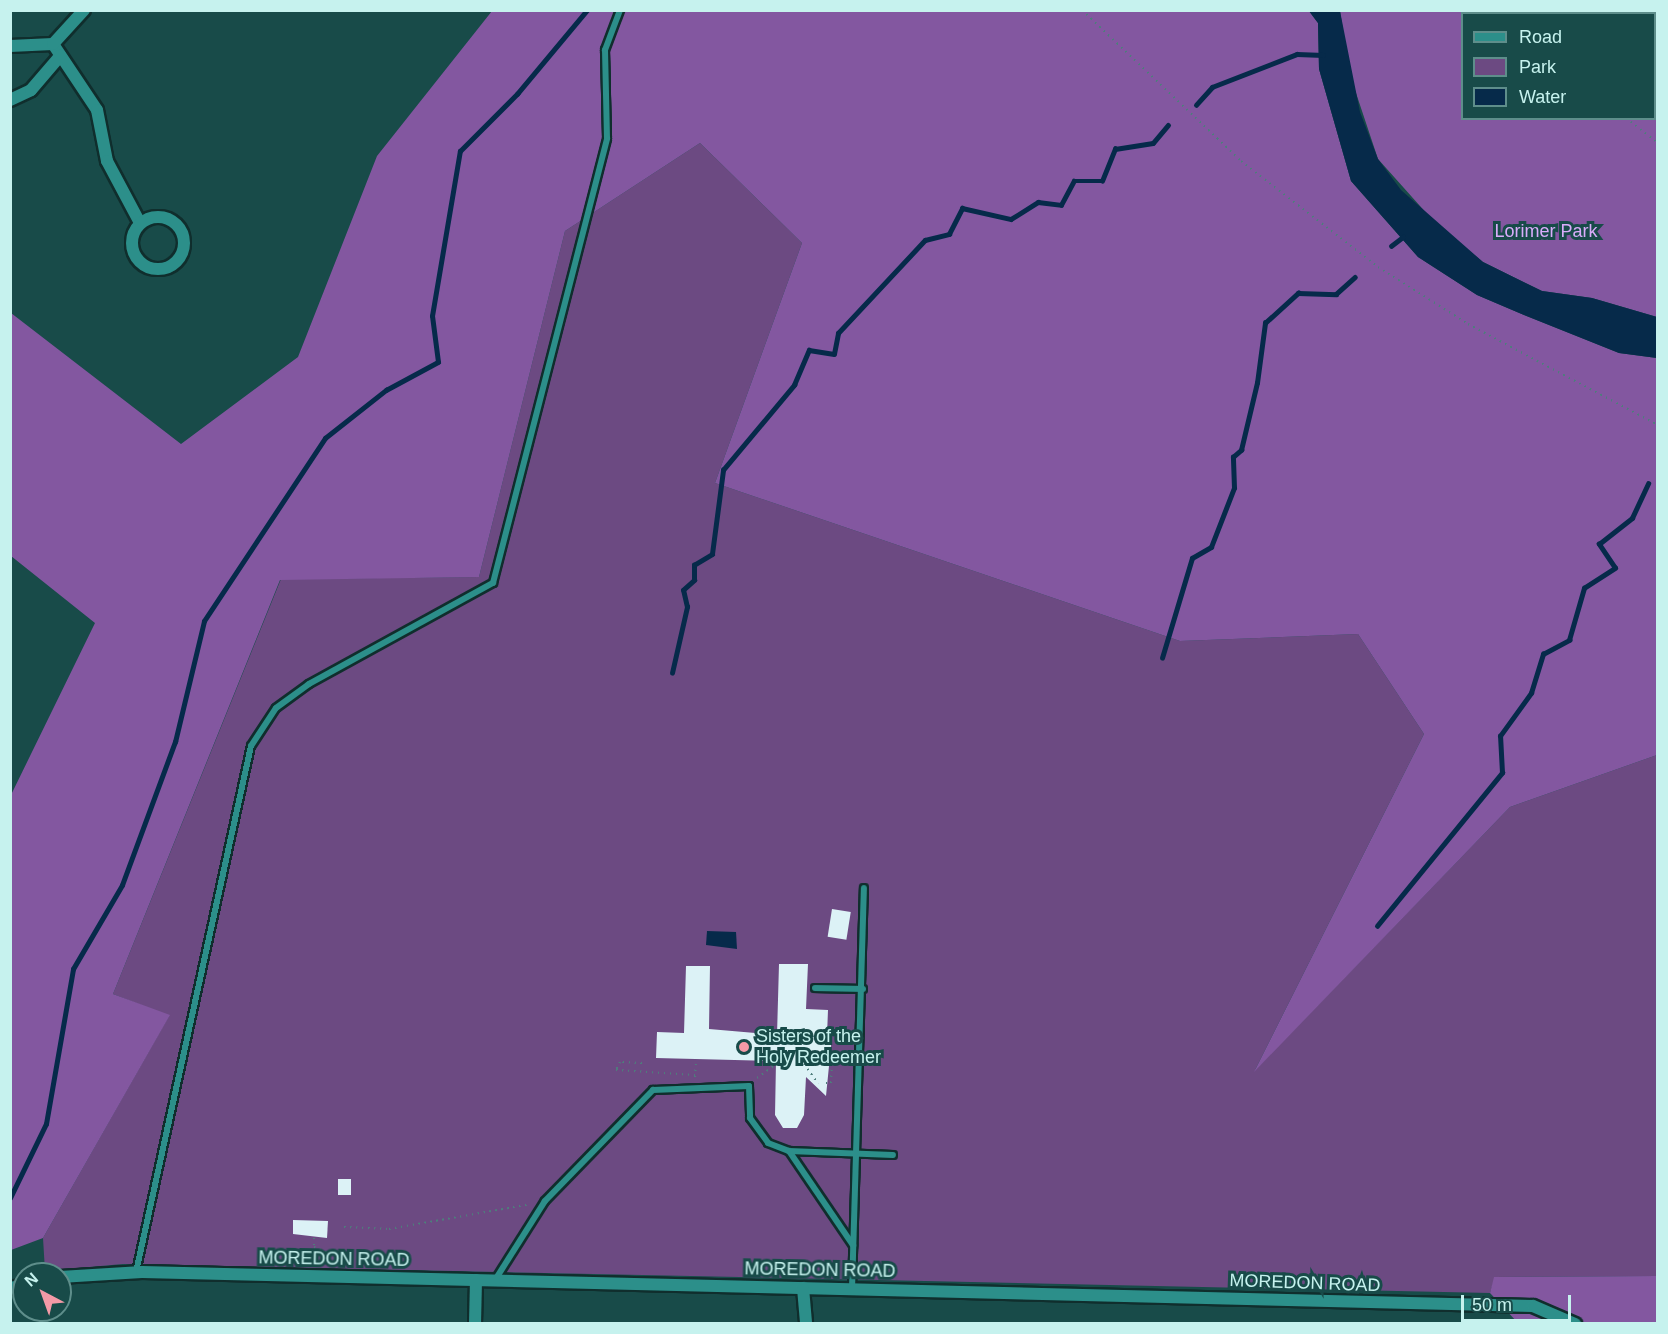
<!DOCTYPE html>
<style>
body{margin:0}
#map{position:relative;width:1668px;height:1334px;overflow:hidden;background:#184b49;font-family:Helvetica,sans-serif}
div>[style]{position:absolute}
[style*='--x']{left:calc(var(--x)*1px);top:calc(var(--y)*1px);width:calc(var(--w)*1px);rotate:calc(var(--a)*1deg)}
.green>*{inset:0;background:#6c4a82}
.forest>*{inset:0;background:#8357a0}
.water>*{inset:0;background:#062a4a}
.stream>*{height:4.5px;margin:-2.25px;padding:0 2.25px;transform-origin:2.25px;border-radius:2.25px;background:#062a4a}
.building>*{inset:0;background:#dcf2f6;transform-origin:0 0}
.path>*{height:2px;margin-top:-1px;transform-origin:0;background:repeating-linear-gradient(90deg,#4d7e7b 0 1.5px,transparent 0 6px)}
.roads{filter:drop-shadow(2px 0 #102e2d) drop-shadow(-2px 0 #102e2d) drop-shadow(0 2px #102e2d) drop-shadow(0 -2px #102e2d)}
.service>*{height:6px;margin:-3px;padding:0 3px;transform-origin:3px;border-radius:3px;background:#2c8f8a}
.minor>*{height:12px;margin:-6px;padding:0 6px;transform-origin:6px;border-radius:6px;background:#2c8f8a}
.minor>.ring{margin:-6px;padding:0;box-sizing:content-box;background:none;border:12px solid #2c8f8a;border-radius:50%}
.dots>*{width:16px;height:16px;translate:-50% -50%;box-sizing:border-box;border:3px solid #184b49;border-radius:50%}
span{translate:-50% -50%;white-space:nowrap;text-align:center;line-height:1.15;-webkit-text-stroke:6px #184b49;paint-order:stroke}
.park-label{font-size:18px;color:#daacfb}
.poi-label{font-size:18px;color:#c6f2ee}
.left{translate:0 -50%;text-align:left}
.street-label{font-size:18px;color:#c6f2ee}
.frame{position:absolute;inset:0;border:12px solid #c6f2ee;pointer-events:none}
.legend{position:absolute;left:1461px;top:12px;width:195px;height:108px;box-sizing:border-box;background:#184b49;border:2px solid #5e8e8b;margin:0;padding:8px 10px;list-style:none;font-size:18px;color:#c6f2ee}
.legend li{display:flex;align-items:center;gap:12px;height:30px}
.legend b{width:30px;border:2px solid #5e8e8b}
.north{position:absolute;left:12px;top:1262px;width:60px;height:60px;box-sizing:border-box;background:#184b49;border:2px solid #5e8e8b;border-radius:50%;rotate:319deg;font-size:16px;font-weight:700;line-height:24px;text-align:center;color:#c6f2ee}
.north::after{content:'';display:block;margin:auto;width:21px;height:27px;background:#f49aa7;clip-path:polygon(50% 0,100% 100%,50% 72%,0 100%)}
.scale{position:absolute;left:1461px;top:1295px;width:110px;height:27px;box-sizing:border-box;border:3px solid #c6f2ee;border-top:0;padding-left:8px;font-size:18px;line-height:21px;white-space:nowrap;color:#c6f2ee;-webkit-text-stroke:4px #184b49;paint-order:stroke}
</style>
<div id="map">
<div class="green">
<div style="clip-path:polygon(700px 143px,802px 243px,715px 483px,1180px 641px,1358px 634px,1424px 734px,1255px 1070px,1510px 807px,1657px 755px,1657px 1276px,1495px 1277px,1490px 1293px,123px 1264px,45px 1271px,43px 1238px,169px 1016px,113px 994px,281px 579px,479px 577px,565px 231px)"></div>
</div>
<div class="forest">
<div style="clip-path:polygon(492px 11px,1309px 11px,1318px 23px,1319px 69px,1351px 181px,1418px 257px,1477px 295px,1524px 315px,1619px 353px,1657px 358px,1657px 755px,1510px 807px,1254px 1072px,1424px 734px,1358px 634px,1180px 641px,715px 483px,802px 243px,700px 143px,565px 231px,479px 577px,280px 580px,113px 994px,170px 1015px,43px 1238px,11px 1250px,10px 797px,95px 623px,11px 556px,11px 313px,181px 444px,298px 357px,377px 156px)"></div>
<div style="clip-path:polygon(evenodd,1340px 11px,1657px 11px,1657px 317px,1592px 298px,1542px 291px,1483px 262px,1437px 225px,1378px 159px,1350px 75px,1340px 11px,1462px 14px,1654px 14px,1654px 118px,1462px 118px,1462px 14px)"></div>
<div style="clip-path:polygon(1657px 1276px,1657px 1323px,1518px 1323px,1490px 1293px,1494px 1277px)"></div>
</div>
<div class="water">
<div style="clip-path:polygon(1309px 11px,1340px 11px,1360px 112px,1378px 159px,1401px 190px,1483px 262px,1542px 291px,1592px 298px,1657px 317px,1657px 358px,1619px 353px,1524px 315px,1477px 295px,1418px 257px,1351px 181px,1319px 69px,1318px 23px)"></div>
<div style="clip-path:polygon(707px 931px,736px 932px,737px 949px,706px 945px)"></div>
</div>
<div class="stream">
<div style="--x:1196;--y:105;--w:24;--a:-48"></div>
<div style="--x:1212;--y:87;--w:91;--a:-21.2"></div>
<div style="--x:1297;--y:54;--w:26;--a:2"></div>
<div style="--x:1391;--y:246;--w:15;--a:-37"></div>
<div style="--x:1162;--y:658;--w:104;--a:-73.3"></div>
<div style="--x:1192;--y:558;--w:22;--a:-30"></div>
<div style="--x:1211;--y:547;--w:63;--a:-68.7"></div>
<div style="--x:1234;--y:488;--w:31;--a:-92"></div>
<div style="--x:1233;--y:457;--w:11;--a:-41"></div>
<div style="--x:1241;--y:450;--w:69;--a:-76.6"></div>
<div style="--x:1257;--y:383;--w:61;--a:-82.4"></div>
<div style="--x:1265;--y:323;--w:45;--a:-42.3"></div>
<div style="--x:1298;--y:293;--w:38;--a:2"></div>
<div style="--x:1336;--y:294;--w:25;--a:-42"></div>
<div style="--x:672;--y:673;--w:68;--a:-77.2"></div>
<div style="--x:687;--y:607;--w:17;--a:-103"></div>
<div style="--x:683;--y:590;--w:15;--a:-42"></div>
<div style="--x:694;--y:580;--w:15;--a:-90"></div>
<div style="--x:694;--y:565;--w:21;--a:-31"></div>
<div style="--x:712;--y:554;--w:85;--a:-82.5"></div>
<div style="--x:723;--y:470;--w:111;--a:-50.1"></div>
<div style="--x:794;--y:385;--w:38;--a:-67"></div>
<div style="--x:809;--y:350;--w:25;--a:9"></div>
<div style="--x:834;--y:354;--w:21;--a:-79"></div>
<div style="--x:838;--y:333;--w:127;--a:-46.9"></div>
<div style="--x:925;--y:240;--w:25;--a:-14"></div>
<div style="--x:949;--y:234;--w:29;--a:-63"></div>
<div style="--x:962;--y:208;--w:50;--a:12.7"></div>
<div style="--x:1011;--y:219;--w:32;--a:-32"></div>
<div style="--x:1038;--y:202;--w:23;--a:7"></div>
<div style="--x:1061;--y:205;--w:27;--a:-62"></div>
<div style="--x:1074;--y:181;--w:28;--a:0"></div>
<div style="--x:1102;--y:181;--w:35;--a:-68"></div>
<div style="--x:1115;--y:149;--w:38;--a:-9"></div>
<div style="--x:1153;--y:143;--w:23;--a:-50"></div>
<div style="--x:1377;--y:926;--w:198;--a:-50.8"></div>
<div style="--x:1502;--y:773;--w:37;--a:-93"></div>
<div style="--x:1500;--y:736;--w:53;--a:-54.2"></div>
<div style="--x:1531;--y:693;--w:41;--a:-72.9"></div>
<div style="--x:1543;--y:654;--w:30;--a:-28"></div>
<div style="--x:1569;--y:640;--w:54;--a:-73.9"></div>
<div style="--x:1584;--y:588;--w:37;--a:-33"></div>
<div style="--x:1615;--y:568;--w:29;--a:-124"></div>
<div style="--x:1599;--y:544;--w:42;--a:-38.2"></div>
<div style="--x:1632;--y:518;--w:38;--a:-65"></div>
<div style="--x:10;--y:1198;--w:82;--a:-64.1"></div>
<div style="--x:46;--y:1124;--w:157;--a:-80.1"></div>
<div style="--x:73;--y:969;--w:97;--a:-59.7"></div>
<div style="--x:122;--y:885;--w:153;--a:-69.7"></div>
<div style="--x:175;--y:742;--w:124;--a:-76.5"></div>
<div style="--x:204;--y:621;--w:219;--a:-56.5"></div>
<div style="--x:325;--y:438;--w:78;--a:-38.2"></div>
<div style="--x:386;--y:390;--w:59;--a:-28.3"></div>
<div style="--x:438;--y:362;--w:46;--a:-97.4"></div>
<div style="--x:432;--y:316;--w:167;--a:-80.4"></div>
<div style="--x:460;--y:151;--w:81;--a:-45"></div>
<div style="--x:517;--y:94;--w:109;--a:-50.2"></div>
</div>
<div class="building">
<div style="left:832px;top:909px;width:19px;height:28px;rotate:9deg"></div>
<div style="clip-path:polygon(779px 964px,808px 964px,806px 1009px,828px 1010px,827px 1036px,832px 1036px,826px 1096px,806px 1077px,804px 1115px,797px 1128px,783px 1128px,775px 1115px,776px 1061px,656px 1058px,657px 1032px,684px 1033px,686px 966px,710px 966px,709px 1029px,777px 1035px)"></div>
<div style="left:338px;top:1179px;width:13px;height:16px"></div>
<div style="clip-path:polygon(293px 1220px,328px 1221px,327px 1238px,293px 1234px)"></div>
</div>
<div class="path">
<div style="--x:1082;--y:10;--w:219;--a:43.5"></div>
<div style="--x:1241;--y:161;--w:173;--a:37.7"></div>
<div style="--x:1378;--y:267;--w:107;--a:32.3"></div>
<div style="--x:1468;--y:324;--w:215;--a:28"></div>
<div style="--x:1577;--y:10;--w:4;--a:76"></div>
<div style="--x:1626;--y:118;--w:41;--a:38"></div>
<div style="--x:642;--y:1063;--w:22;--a:-177"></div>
<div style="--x:620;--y:1062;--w:9;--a:117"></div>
<div style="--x:616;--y:1070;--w:79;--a:3.6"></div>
<div style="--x:804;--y:1064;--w:24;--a:54"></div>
<div style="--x:695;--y:1077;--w:14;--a:-86"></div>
<div style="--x:757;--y:1078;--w:24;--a:-36"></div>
<div style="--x:826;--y:1083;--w:5;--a:0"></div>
<div style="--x:831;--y:1083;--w:22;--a:-87"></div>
<div style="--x:832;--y:1061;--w:15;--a:11"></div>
<div style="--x:344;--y:1227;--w:45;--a:2.5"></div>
<div style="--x:389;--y:1229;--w:144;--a:-10"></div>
<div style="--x:314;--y:1238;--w:9;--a:90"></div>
<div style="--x:314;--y:1247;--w:30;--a:23"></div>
</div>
<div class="roads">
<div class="service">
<div style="--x:815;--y:988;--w:48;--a:1.2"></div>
<div style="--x:789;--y:1151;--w:114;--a:55.8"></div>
<div style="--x:136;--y:1272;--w:538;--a:-77.67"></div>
<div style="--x:251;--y:746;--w:45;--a:-56.7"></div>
<div style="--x:276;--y:708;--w:41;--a:-36"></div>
<div style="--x:309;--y:684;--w:210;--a:-28.8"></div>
<div style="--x:493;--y:583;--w:459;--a:-75.6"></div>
<div style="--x:607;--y:138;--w:88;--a:-91.3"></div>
<div style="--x:605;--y:50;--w:43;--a:-69.4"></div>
<div style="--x:495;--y:1280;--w:93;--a:-57.7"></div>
<div style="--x:545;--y:1201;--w:155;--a:-45.8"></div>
<div style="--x:653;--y:1090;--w:96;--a:-2.4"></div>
<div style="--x:749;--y:1086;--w:32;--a:88"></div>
<div style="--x:750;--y:1118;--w:31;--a:54"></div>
<div style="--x:768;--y:1143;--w:22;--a:21"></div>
<div style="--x:789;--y:1151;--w:104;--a:2.2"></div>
<div style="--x:852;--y:1289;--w:401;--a:-88.3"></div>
</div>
<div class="minor">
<div style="--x:53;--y:44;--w:79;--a:56.3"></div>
<div style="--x:97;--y:110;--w:52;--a:78.9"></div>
<div style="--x:107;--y:161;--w:70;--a:62"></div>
<div style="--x:10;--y:46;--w:43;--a:-2.7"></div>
<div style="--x:53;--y:44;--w:46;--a:-47.6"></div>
<div style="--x:10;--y:100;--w:23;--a:-25"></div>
<div style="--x:31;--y:90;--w:45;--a:-49.5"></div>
<div class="ring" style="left:132px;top:217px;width:40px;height:40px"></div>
<div style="--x:60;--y:1277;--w:82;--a:-3.5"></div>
<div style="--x:142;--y:1272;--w:1391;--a:1.4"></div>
<div style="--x:1533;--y:1306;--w:46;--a:23.2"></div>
<div style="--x:10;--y:1288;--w:14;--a:-12"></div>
<div style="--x:803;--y:1288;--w:36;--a:85"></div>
<div style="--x:475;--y:1324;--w:44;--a:-88.7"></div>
</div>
</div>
<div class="dots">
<div style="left:744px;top:1047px;background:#f49aa7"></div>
</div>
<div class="park-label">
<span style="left:1546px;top:231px">Lorimer Park</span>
</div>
<div class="poi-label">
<span class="left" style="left:756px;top:1047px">Sisters of the<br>Holy Redeemer</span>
</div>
<div class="street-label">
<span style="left:334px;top:1259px;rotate:1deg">MOREDON ROAD</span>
<span style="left:820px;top:1270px;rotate:1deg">MOREDON ROAD</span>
<span style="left:1305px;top:1283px;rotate:2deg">MOREDON ROAD</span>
</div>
<div class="frame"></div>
<ul class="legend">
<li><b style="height:8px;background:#2c8f8a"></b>Road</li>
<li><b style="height:16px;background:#6c4a82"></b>Park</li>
<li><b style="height:16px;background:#062a4a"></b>Water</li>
</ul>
<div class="north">N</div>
<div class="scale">50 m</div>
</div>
